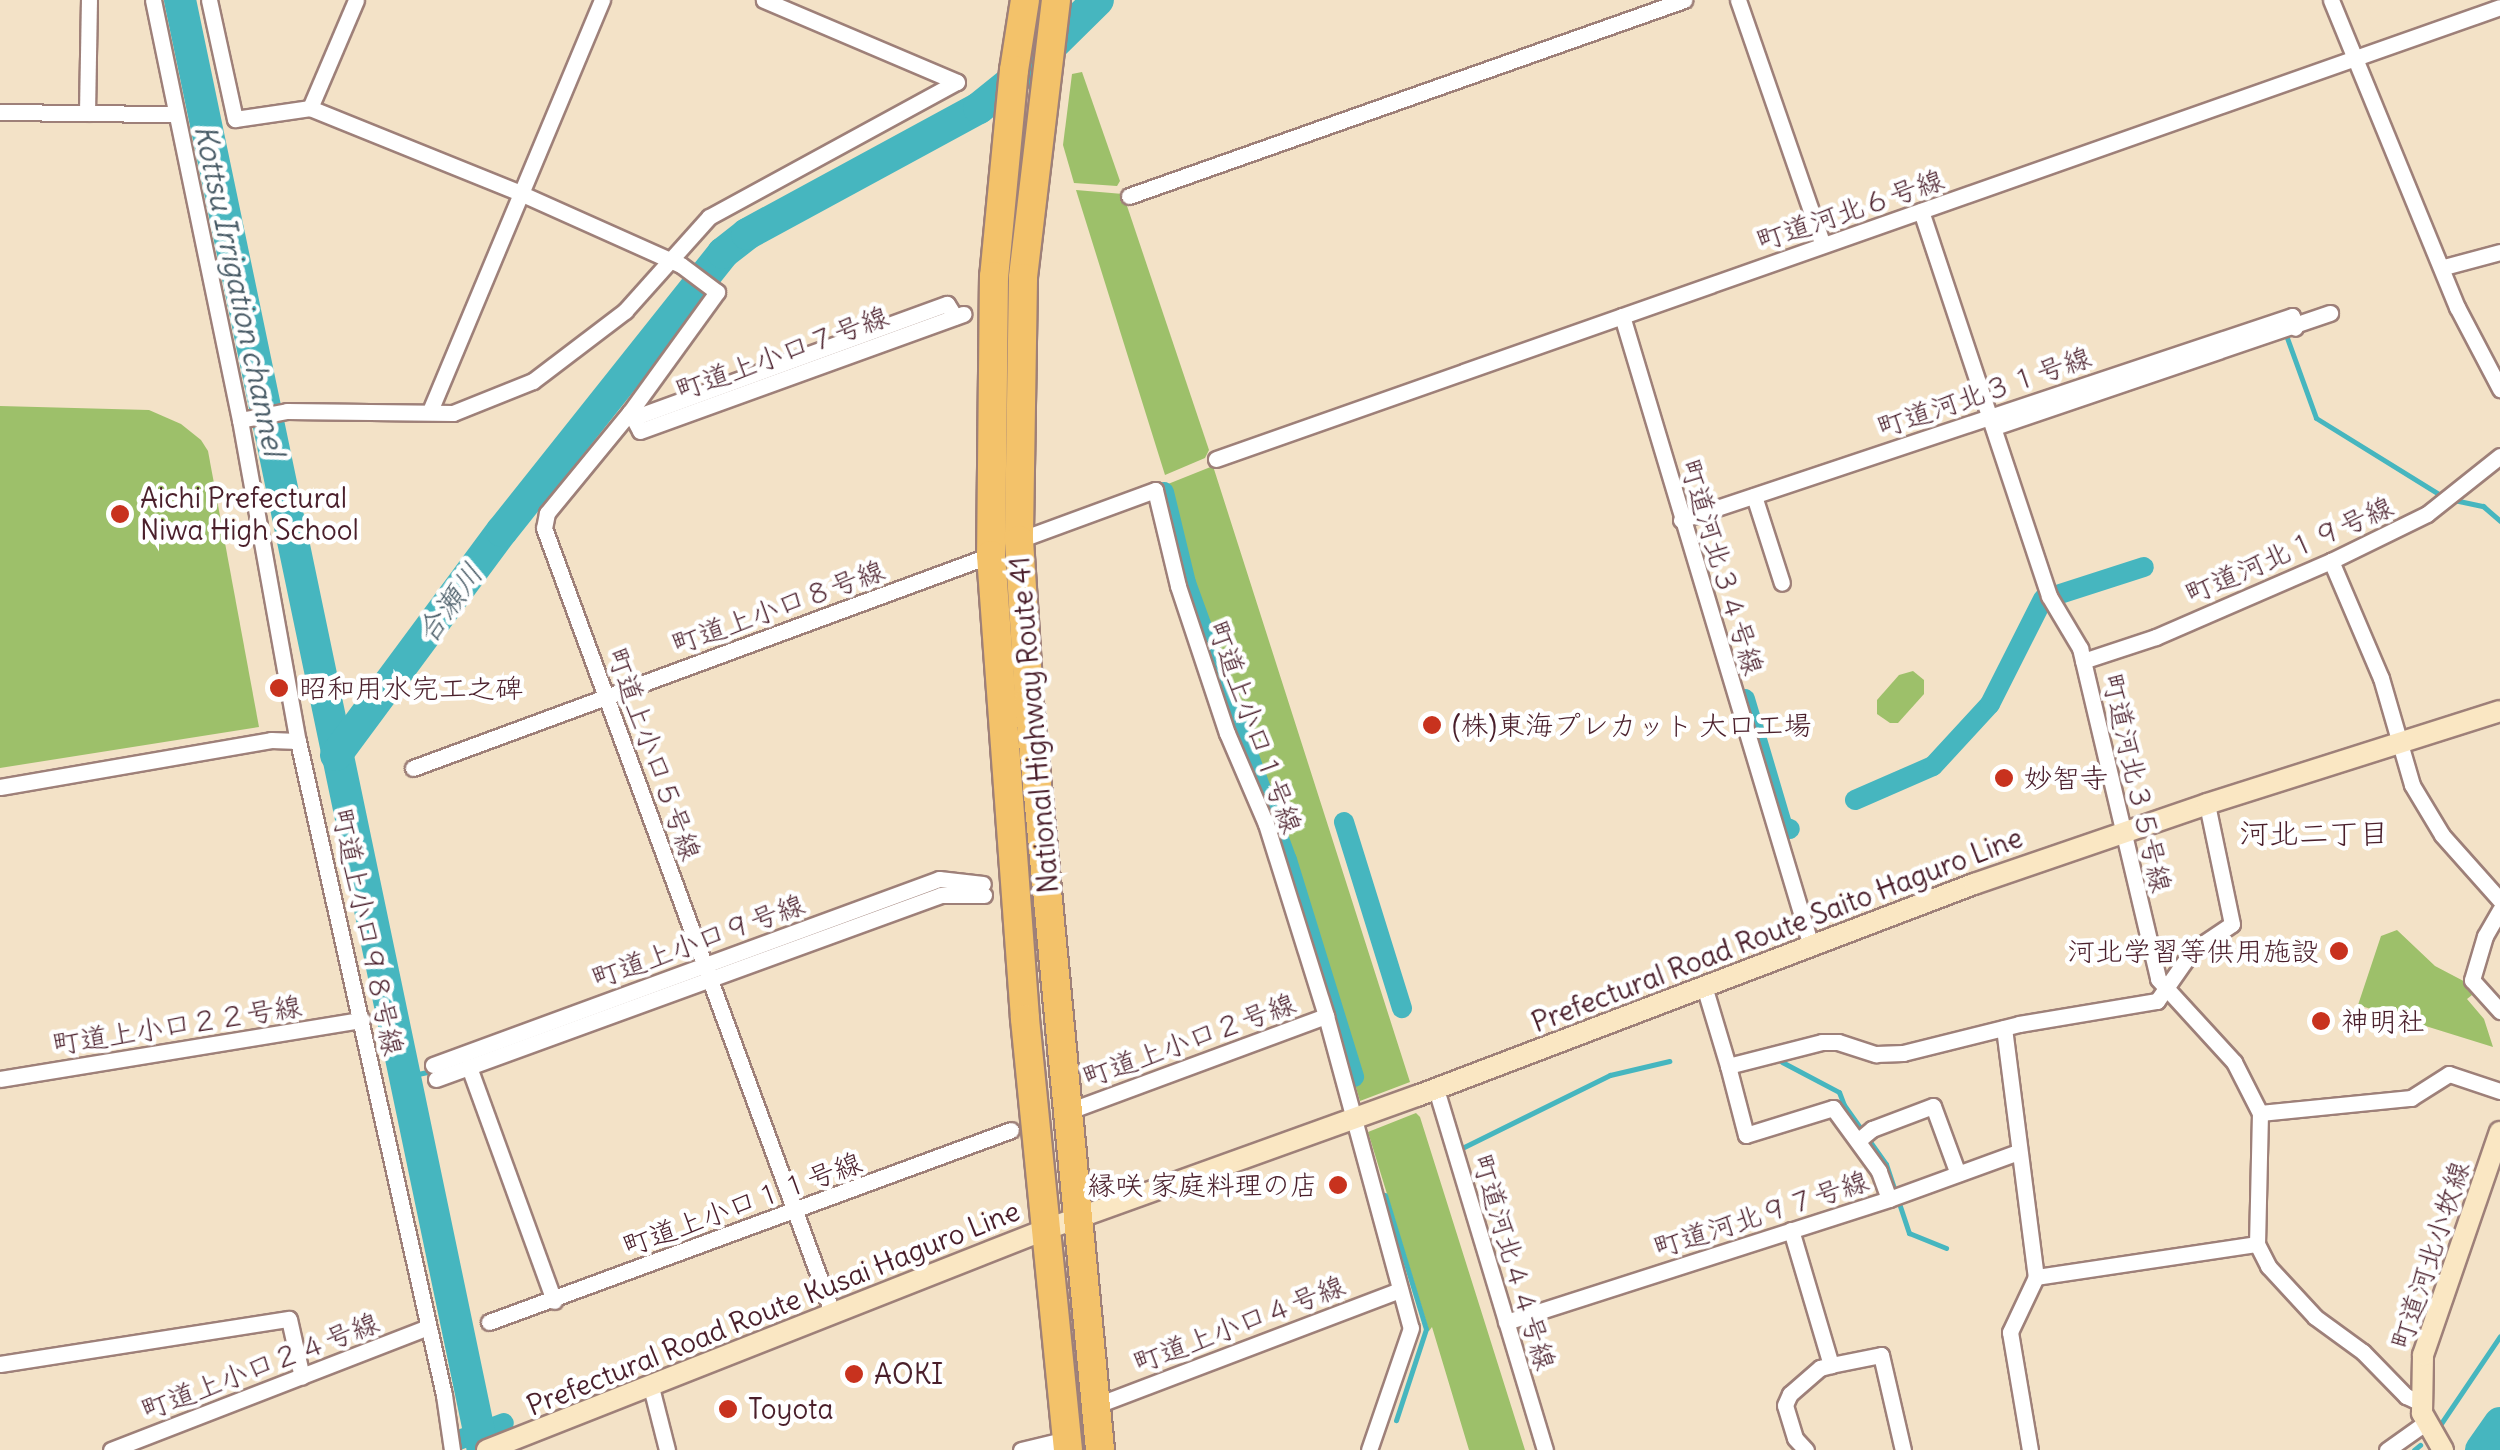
<!DOCTYPE html>
<meta charset="utf-8">
<style>
body{margin:0}
#map{position:relative;width:2500px;height:1450px;overflow:hidden;background:#f3e2c7;font-family:Delius,"Klee One",sans-serif}
div>[style]{position:absolute}
[style*='--x']{left:calc(var(--x)*1px);top:calc(var(--y)*1px);width:calc(var(--w)*1px);rotate:calc(var(--a)*1deg)}
.green>*{inset:0;background:#9dc06a}
.stream>*{height:5px;margin:-2.5px;padding:0 2.5px;transform-origin:2.5px;border-radius:2.5px;background:#46b6bf}
.canal>*{height:20px;margin:-10px;padding:0 10px;transform-origin:10px;border-radius:10px;background:#46b6bf}
.river>*{height:32px;margin:-16px;padding:0 16px;transform-origin:16px;border-radius:16px;background:#46b6bf}
.roads{filter:drop-shadow(2px 0 #9e8079) drop-shadow(-2px 0 #9e8079) drop-shadow(0 2px #9e8079) drop-shadow(0 -2px #9e8079)}
.street>*{height:15px;margin:-7.5px;padding:0 7.5px;transform-origin:7.5px;border-radius:7.5px;background:#fff}
.secondary>*{height:20px;margin:-10px;padding:0 10px;transform-origin:10px;border-radius:10px;background:#fae7c3}
.highway>*{height:28px;margin:-14px;padding:0 14px;transform-origin:14px;border-radius:14px;background:#f3c26a}
.dots>*{width:28px;height:28px;translate:-50% -50%;box-sizing:border-box;border:5px solid #fff;border-radius:50%}
span{translate:-50% -50%;white-space:nowrap;text-align:center;line-height:1.15;-webkit-text-stroke:9px #fff;paint-order:stroke}
.street-label{font-size:28px;color:#4a1f2b}
.poi-label{font-size:28px;color:#4a1f2b}
.left{translate:0 -50%;text-align:left}
.right{translate:-100% -50%;text-align:right}
.water-label{font-size:30px;color:#485b66;font-style:italic}
.neighbourhood-label{font-size:30px;color:#4a1f2b}
</style>
<div id="map">
<div class="green">
<div style="clip-path:polygon(1082px 72px,1120px 181px,1117px 186px,1074px 183px,1063px 145px,1072px 74px)"></div>
<div style="clip-path:polygon(1076px 190px,1123px 194px,1209px 450px,1205px 458px,1165px 475px)"></div>
<div style="clip-path:polygon(0 406px,149px 410px,181px 424px,201px 440px,208px 451px,259px 727px,0 768px)"></div>
<div style="clip-path:polygon(1213px 466px,1410px 1082px,1360px 1101px,1288px 859px,1235px 725px,1188px 586px,1163px 486px)"></div>
<div style="clip-path:polygon(1913px 671px,1924px 680px,1924px 694px,1898px 723px,1890px 723px,1877px 714px,1877px 700px,1899px 675px)"></div>
<div style="clip-path:polygon(2397px 930px,2435px 966px,2473px 986px,2477px 991px,2467px 999px,2484px 1019px,2493px 1047px,2358px 1005px,2381px 936px)"></div>
<div style="clip-path:polygon(1416px 1113px,1420px 1117px,1525px 1450px,1469px 1450px,1432px 1327px,1429px 1331px,1368px 1132px)"></div>
</div>
<div class="stream">
<div style="--x:2286;--y:335;--w:88;--a:70.1"></div>
<div style="--x:2316;--y:418;--w:148;--a:31.8"></div>
<div style="--x:2454;--y:500;--w:30;--a:12"></div>
<div style="--x:2483;--y:506;--w:23;--a:41"></div>
<div style="--x:1782;--y:1062;--w:64;--a:27.8"></div>
<div style="--x:1839;--y:1092;--w:14;--a:69"></div>
<div style="--x:1844;--y:1105;--w:72;--a:54.6"></div>
<div style="--x:1886;--y:1164;--w:73;--a:71.6"></div>
<div style="--x:1909;--y:1233;--w:40;--a:22"></div>
<div style="--x:404;--y:1077;--w:25;--a:-12"></div>
<div style="--x:1462;--y:1148;--w:165;--a:-26.3"></div>
<div style="--x:1610;--y:1075;--w:61;--a:-13.3"></div>
<div style="--x:1385;--y:1195;--w:140;--a:73"></div>
<div style="--x:1426;--y:1329;--w:96;--a:108.2"></div>
<div style="--x:2440;--y:1425;--w:107;--a:-56"></div>
<div style="--x:2414;--y:1450;--w:8;--a:-40"></div>
</div>
<div class="canal">
<div style="--x:1164;--y:492;--w:94;--a:76.4"></div>
<div style="--x:1186;--y:583;--w:295;--a:70"></div>
<div style="--x:1287;--y:860;--w:227;--a:72.8"></div>
<div style="--x:2060;--y:594;--w:88;--a:-17.8"></div>
<div style="--x:1745;--y:699;--w:134;--a:73.5"></div>
<div style="--x:1783;--y:827;--w:7;--a:16"></div>
<div style="--x:1855;--y:800;--w:85;--a:-23.6"></div>
<div style="--x:1933;--y:766;--w:84;--a:-47.4"></div>
<div style="--x:1990;--y:704;--w:118;--a:-63.2"></div>
<div style="--x:1344;--y:822;--w:195;--a:72.7"></div>
<div style="--x:456;--y:1441;--w:51;--a:-20.6"></div>
</div>
<div class="river">
<div style="--x:180;--y:0;--w:1481;--a:78.2"></div>
<div style="--x:336;--y:755;--w:279;--a:-53.5"></div>
<div style="--x:502;--y:531;--w:355;--a:-51.5"></div>
<div style="--x:723;--y:253;--w:31;--a:-38"></div>
<div style="--x:747;--y:234;--w:264;--a:-28.5"></div>
<div style="--x:979;--y:108;--w:67;--a:-38.9"></div>
<div style="--x:1031;--y:66;--w:94;--a:-44.6"></div>
<div style="--x:2481;--y:1450;--w:33;--a:-55"></div>
</div>
<div class="roads">
<div class="street">
<div style="--x:153;--y:0;--w:429;--a:78.3"></div>
<div style="--x:240;--y:420;--w:326;--a:79.8"></div>
<div style="--x:298;--y:741;--w:670;--a:77.42"></div>
<div style="--x:444;--y:1395;--w:56;--a:81.7"></div>
<div style="--x:209;--y:0;--w:122;--a:77.7"></div>
<div style="--x:235;--y:119;--w:76;--a:-8.3"></div>
<div style="--x:310;--y:108;--w:227;--a:22"></div>
<div style="--x:520;--y:193;--w:176;--a:24.1"></div>
<div style="--x:681;--y:265;--w:45;--a:36.9"></div>
<div style="--x:717;--y:292;--w:148;--a:125.9"></div>
<div style="--x:630;--y:412;--w:131;--a:129.4"></div>
<div style="--x:547;--y:513;--w:15;--a:101"></div>
<div style="--x:544;--y:528;--w:835;--a:69.83"></div>
<div style="--x:1738;--y:0;--w:259;--a:70.9"></div>
<div style="--x:2331;--y:0;--w:332;--a:67.7"></div>
<div style="--x:2457;--y:307;--w:93;--a:62.3"></div>
<div style="--x:310;--y:108;--w:117;--a:-66.9"></div>
<div style="--x:0;--y:112;--w:176;--a:0.7"></div>
<div style="--x:87;--y:113;--w:113;--a:-89"></div>
<div style="--x:1129;--y:196;--w:589;--a:-19.45"></div>
<div style="--x:1921;--y:211;--w:406;--a:71.6"></div>
<div style="--x:2049;--y:596;--w:61;--a:59.2"></div>
<div style="--x:2080;--y:648;--w:340;--a:76.7"></div>
<div style="--x:2158;--y:979;--w:113;--a:47.5"></div>
<div style="--x:2234;--y:1062;--w:57;--a:63"></div>
<div style="--x:2260;--y:1113;--w:131;--a:91.3"></div>
<div style="--x:2257;--y:1244;--w:25;--a:63"></div>
<div style="--x:2268;--y:1266;--w:69;--a:47.3"></div>
<div style="--x:2315;--y:1317;--w:59;--a:36.1"></div>
<div style="--x:2363;--y:1352;--w:62;--a:45.7"></div>
<div style="--x:2406;--y:1396;--w:17;--a:25"></div>
<div style="--x:2444;--y:267;--w:58;--a:-15"></div>
<div style="--x:1622;--y:316;--w:658;--a:73.3"></div>
<div style="--x:430;--y:411;--w:446;--a:-67.3"></div>
<div style="--x:630;--y:412;--w:21;--a:62"></div>
<div style="--x:640;--y:431;--w:344;--a:-19.9"></div>
<div style="--x:633;--y:418;--w:334;--a:-20"></div>
<div style="--x:947;--y:304;--w:15;--a:58"></div>
<div style="--x:240;--y:420;--w:48;--a:-10.8"></div>
<div style="--x:287;--y:411;--w:166;--a:0.7"></div>
<div style="--x:453;--y:413;--w:86;--a:-21.8"></div>
<div style="--x:533;--y:381;--w:116;--a:-37.3"></div>
<div style="--x:625;--y:311;--w:126;--a:-48.2"></div>
<div style="--x:709;--y:217;--w:282;--a:-28.6"></div>
<div style="--x:957;--y:82;--w:210;--a:-157"></div>
<div style="--x:1995;--y:427;--w:354;--a:-18.8"></div>
<div style="--x:1216;--y:459;--w:1361;--a:-19.39"></div>
<div style="--x:1754;--y:496;--w:91;--a:72.2"></div>
<div style="--x:1681;--y:520;--w:644;--a:-18.46"></div>
<div style="--x:2292;--y:316;--w:12;--a:76"></div>
<div style="--x:1019;--y:540;--w:145;--a:-20.2"></div>
<div style="--x:1155;--y:490;--w:99;--a:76.5"></div>
<div style="--x:1178;--y:586;--w:155;--a:71.6"></div>
<div style="--x:1227;--y:733;--w:99;--a:66.8"></div>
<div style="--x:1266;--y:824;--w:201;--a:72.6"></div>
<div style="--x:1326;--y:1016;--w:323;--a:74.8"></div>
<div style="--x:1411;--y:1328;--w:129;--a:109"></div>
<div style="--x:2331;--y:561;--w:127;--a:66.9"></div>
<div style="--x:2381;--y:678;--w:111;--a:73.8"></div>
<div style="--x:2412;--y:785;--w:58;--a:59"></div>
<div style="--x:2442;--y:835;--w:87;--a:48.3"></div>
<div style="--x:2083;--y:661;--w:77;--a:-18.2"></div>
<div style="--x:2156;--y:637;--w:191;--a:-23.5"></div>
<div style="--x:2331;--y:561;--w:107;--a:-26.1"></div>
<div style="--x:2427;--y:514;--w:93;--a:-38.5"></div>
<div style="--x:413;--y:768;--w:616;--a:-20.23"></div>
<div style="--x:0;--y:787;--w:275;--a:-9.8"></div>
<div style="--x:271;--y:740;--w:27;--a:2"></div>
<div style="--x:2500;--y:910;--w:30;--a:120"></div>
<div style="--x:2485;--y:936;--w:46;--a:106.5"></div>
<div style="--x:2472;--y:980;--w:42;--a:47.9"></div>
<div style="--x:1704;--y:986;--w:84;--a:73.3"></div>
<div style="--x:1728;--y:1066;--w:97;--a:-14.3"></div>
<div style="--x:1822;--y:1042;--w:16;--a:0"></div>
<div style="--x:1838;--y:1042;--w:40;--a:18"></div>
<div style="--x:1876;--y:1054;--w:27;--a:-2"></div>
<div style="--x:1903;--y:1053;--w:120;--a:-14"></div>
<div style="--x:2019;--y:1024;--w:140;--a:-9.5"></div>
<div style="--x:2157;--y:1001;--w:61;--a:-55"></div>
<div style="--x:2192;--y:951;--w:48;--a:-34"></div>
<div style="--x:2232;--y:924;--w:123;--a:-101.8"></div>
<div style="--x:2004;--y:1028;--w:251;--a:82.7"></div>
<div style="--x:2036;--y:1277;--w:61;--a:115.3"></div>
<div style="--x:2010;--y:1332;--w:120;--a:80.4"></div>
<div style="--x:433;--y:1065;--w:539;--a:-20.18"></div>
<div style="--x:939;--y:879;--w:44;--a:6.5"></div>
<div style="--x:469;--y:1067;--w:249;--a:70"></div>
<div style="--x:0;--y:1079;--w:367;--a:-9.3"></div>
<div style="--x:436;--y:1079;--w:537;--a:-20.02"></div>
<div style="--x:941;--y:895;--w:43;--a:0"></div>
<div style="--x:1436;--y:1089;--w:377;--a:73.2"></div>
<div style="--x:1069;--y:1111;--w:274;--a:-20.3"></div>
<div style="--x:2260;--y:1113;--w:152;--a:-5.7"></div>
<div style="--x:2411;--y:1098;--w:45;--a:-32.3"></div>
<div style="--x:2449;--y:1074;--w:54;--a:18.4"></div>
<div style="--x:1860;--y:1139;--w:16;--a:-40"></div>
<div style="--x:1872;--y:1129;--w:65;--a:-20.7"></div>
<div style="--x:1933;--y:1106;--w:72;--a:69.8"></div>
<div style="--x:1889;--y:1199;--w:137;--a:-20"></div>
<div style="--x:1791;--y:1230;--w:141;--a:73.5"></div>
<div style="--x:1831;--y:1365;--w:51;--a:-11.3"></div>
<div style="--x:1881;--y:1355;--w:98;--a:77"></div>
<div style="--x:2036;--y:1277;--w:223;--a:-8.5"></div>
<div style="--x:489;--y:1322;--w:556;--a:-20.19"></div>
<div style="--x:1506;--y:1322;--w:402;--a:-17.8"></div>
<div style="--x:1889;--y:1199;--w:30;--a:-110"></div>
<div style="--x:1879;--y:1171;--w:78;--a:-126.1"></div>
<div style="--x:1833;--y:1108;--w:91;--a:162.8"></div>
<div style="--x:1746;--y:1135;--w:71;--a:-104.6"></div>
<div style="--x:0;--y:1364;--w:292;--a:-8.9"></div>
<div style="--x:289;--y:1319;--w:59;--a:77.4"></div>
<div style="--x:651;--y:1387;--w:65;--a:75.7"></div>
<div style="--x:1097;--y:1405;--w:324;--a:-20.8"></div>
<div style="--x:111;--y:1450;--w:338;--a:-21.2"></div>
<div style="--x:1021;--y:1450;--w:47;--a:-13.4"></div>
<div style="--x:1806;--y:1450;--w:16;--a:-133"></div>
<div style="--x:1795;--y:1438;--w:34;--a:-107"></div>
<div style="--x:1785;--y:1405;--w:12;--a:-66"></div>
<div style="--x:1790;--y:1394;--w:40;--a:-41"></div>
<div style="--x:1820;--y:1368;--w:11;--a:-15"></div>
<div style="--x:2387;--y:1450;--w:47;--a:-35.4"></div>
</div>
<div class="secondary">
<div style="--x:487;--y:1450;--w:602;--a:-21.54"></div>
<div style="--x:1047;--y:1229;--w:393;--a:-19.8"></div>
<div style="--x:1417;--y:1096;--w:596;--a:-20.84"></div>
<div style="--x:1974;--y:884;--w:246;--a:-18.9"></div>
<div style="--x:2207;--y:804;--w:307;--a:-17.6"></div>
<div style="--x:2443;--y:1450;--w:43;--a:-119.6"></div>
<div style="--x:2422;--y:1413;--w:58;--a:-89"></div>
<div style="--x:2423;--y:1355;--w:236;--a:-71"></div>
</div>
<div class="highway">
<div style="--x:1025;--y:0;--w:71;--a:98.9"></div>
<div style="--x:1014;--y:70;--w:207;--a:95.5"></div>
<div style="--x:994;--y:276;--w:279;--a:90.6"></div>
<div style="--x:991;--y:555;--w:465;--a:85.8"></div>
<div style="--x:1025;--y:1019;--w:433;--a:84.3"></div>
<div style="--x:1056;--y:0;--w:280;--a:96.8"></div>
<div style="--x:1023;--y:278;--w:262;--a:90.9"></div>
<div style="--x:1019;--y:540;--w:160;--a:86.4"></div>
<div style="--x:1029;--y:700;--w:753;--a:84.59"></div>
</div>
</div>
<div class="dots">
<div style="left:120px;top:514px;background:#c8321e"></div>
<div style="left:279px;top:688px;background:#c8321e"></div>
<div style="left:1432px;top:725px;background:#c8321e"></div>
<div style="left:2004px;top:778px;background:#c8321e"></div>
<div style="left:2339px;top:951px;background:#c8321e"></div>
<div style="left:2321px;top:1021px;background:#c8321e"></div>
<div style="left:1338px;top:1185px;background:#c8321e"></div>
<div style="left:854px;top:1374px;background:#c8321e"></div>
<div style="left:728px;top:1409px;background:#c8321e"></div>
</div>
<div class="street-label">
<span style="left:1850px;top:210px;rotate:-19deg">町道河北６号線</span>
<span style="left:782px;top:353px;rotate:-20deg">町道上小口７号線</span>
<span style="left:1984px;top:392px;rotate:-19deg">町道河北３１号線</span>
<span style="left:2289px;top:550px;rotate:-24deg">町道河北１９号線</span>
<span style="left:1722px;top:567px;rotate:73deg">町道河北３４号線</span>
<span style="left:778px;top:607px;rotate:-20deg">町道上小口８号線</span>
<span style="left:1034px;top:725px;rotate:-95deg">National Highway Route 41</span>
<span style="left:1255px;top:727px;rotate:70deg">町道上小口１号線</span>
<span style="left:654px;top:754px;rotate:70deg">町道上小口５号線</span>
<span style="left:2137px;top:783px;rotate:77deg">町道河北３５号線</span>
<span style="left:1777px;top:930px;rotate:-21deg">Prefectural Road Route Saito Haguro Line</span>
<span style="left:368px;top:932px;rotate:78deg">町道上小口９８号線</span>
<span style="left:698px;top:941px;rotate:-20deg">町道上小口９号線</span>
<span style="left:177px;top:1025px;rotate:-9deg">町道上小口２２号線</span>
<span style="left:1189px;top:1040px;rotate:-20deg">町道上小口２号線</span>
<span style="left:742px;top:1204px;rotate:-20deg">町道上小口１１号線</span>
<span style="left:1761px;top:1214px;rotate:-18deg">町道河北９７号線</span>
<span style="left:2430px;top:1255px;rotate:-72deg">町道河北小牧線</span>
<span style="left:1514px;top:1262px;rotate:73deg">町道河北４４号線</span>
<span style="left:773px;top:1308px;rotate:-22deg">Prefectural Road Route Kusai Haguro Line</span>
<span style="left:1239px;top:1324px;rotate:-21deg">町道上小口４号線</span>
<span style="left:260px;top:1366px;rotate:-21deg">町道上小口２４号線</span>
</div>
<div class="poi-label">
<span class="left" style="left:140px;top:514px">Aichi Prefectural<br>Niwa High School</span>
<span class="left" style="left:299px;top:688px">昭和用水完工之碑</span>
<span class="left" style="left:1452px;top:725px">(株)東海プレカット 大口工場</span>
<span class="left" style="left:2024px;top:778px">妙智寺</span>
<span class="right" style="left:2319px;top:951px">河北学習等供用施設</span>
<span class="left" style="left:2341px;top:1021px">神明社</span>
<span class="right" style="left:1318px;top:1185px">縁咲 家庭料理の店</span>
<span class="left" style="left:874px;top:1374px">AOKI</span>
<span class="left" style="left:748px;top:1409px">Toyota</span>
</div>
<div class="water-label">
<span style="left:240px;top:290px;rotate:78deg">Kottsu Irrigation channel</span>
<span style="left:449px;top:603px;rotate:-54deg">合瀬川</span>
</div>
<div class="neighbourhood-label">
<span style="left:2314px;top:833px">河北二丁目</span>
</div>
</div>
